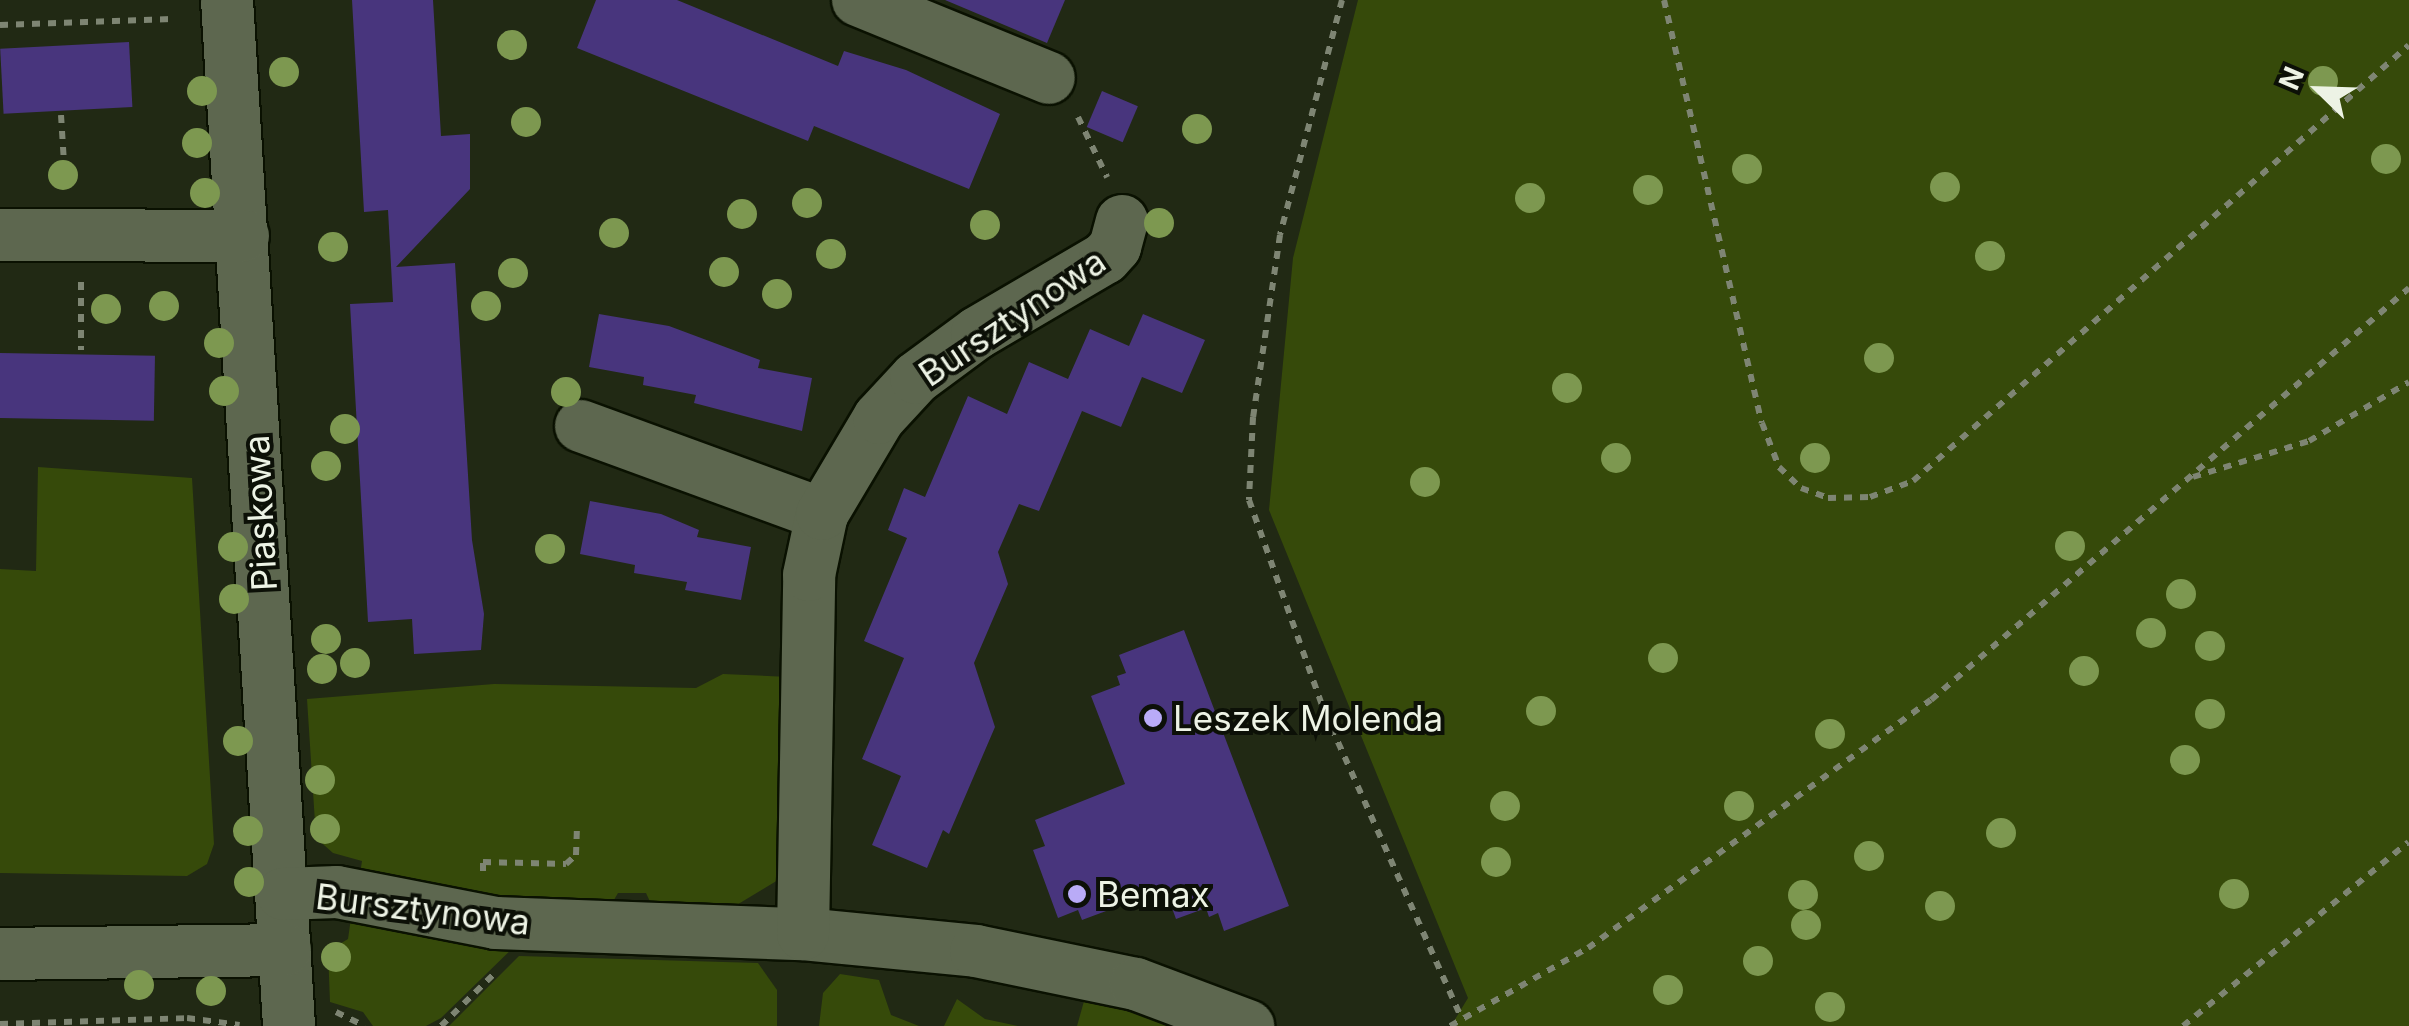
<!DOCTYPE html>
<style>
body{margin:0}
#map{position:relative;width:2409px;height:1026px;overflow:hidden;background:#212914;font-family:Inter,sans-serif}
div>[style]{position:absolute}
[style*='--x']{left:calc(var(--x)*1px);top:calc(var(--y)*1px);width:calc(var(--w)*1px);rotate:calc(var(--a)*1deg)}
.green>*{inset:0;background:#364a0a}
.building>*{inset:0;background:#48357d;transform-origin:0 0}
.path>*{height:6px;margin-top:-3px;transform-origin:0;background:repeating-linear-gradient(90deg,#7e8573 0 8px,transparent 0 16px)}
.roads{filter:drop-shadow(2px 0 #0a1101) drop-shadow(-2px 0 #0a1101) drop-shadow(0 2px #0a1101) drop-shadow(0 -2px #0a1101)}
.minor>*{height:52px;margin:-26px;padding:0 26px;transform-origin:26px;border-radius:26px;background:#5d674f}
.trees>*{width:30px;height:30px;margin:-15px;border-radius:50%;background:#7d9850}
.dots>*{width:28px;height:28px;translate:-50% -50%;box-sizing:border-box;border:5px solid #0c1007;border-radius:50%}
span{translate:-50% -50%;white-space:nowrap;text-align:center;line-height:1.15;-webkit-text-stroke:8px #0c1007;paint-order:stroke}
.street-label{font-size:35px;color:#edf3e5}
.poi-label{font-size:35px;color:#edf3e5}
.left{translate:0 -50%;text-align:left}
.north{position:absolute;left:2269px;top:40px;width:100px;height:100px;-webkit-text-stroke:8px #0c1007;paint-order:stroke;rotate:293deg;font-size:28px;font-weight:700;line-height:40px;text-align:center;color:#edf3e5}
.north::after{content:'';display:block;margin:auto;width:35px;height:45px;background:#edf3e5;clip-path:polygon(50% 0,100% 100%,50% 72%,0 100%)}
</style>
<div id="map">
<div class="green">
<div style="clip-path:polygon(1358px 0,2409px 0,2409px 1026px,1451px 1026px,1468px 998px,1269px 510px,1293px 258px)"></div>
<div style="clip-path:polygon(38px 467px,192px 478px,214px 844px,207px 864px,187px 876px,0 873px,0 569px,36px 571px)"></div>
<div style="clip-path:polygon(723px 674px,789px 677px,778px 880px,735px 906px,652px 906px,646px 893px,618px 893px,611px 905px,492px 901px,360px 874px,362px 861px,333px 853px,316px 838px,307px 699px,494px 684px,696px 688px)"></div>
<div style="clip-path:polygon(351px 918px,516px 945px,441px 1018px,426px 1026px,373px 1026px,363px 1012px,330px 1002px,328px 951px,348px 939px)"></div>
<div style="clip-path:polygon(519px 956px,758px 963px,777px 990px,777px 1026px,449px 1026px)"></div>
<div style="clip-path:polygon(840px 974px,879px 980px,891px 1015px,919px 1026px,819px 1026px,823px 993px)"></div>
<div style="clip-path:polygon(1086px 994px,1191px 1026px,1077px 1026px)"></div>
<div style="clip-path:polygon(957px 999px,985px 1019px,1018px 1026px,944px 1026px)"></div>
</div>
<div class="building">
<div style="clip-path:polygon(352px 0,433px 0,441px 136px,470px 134px,470px 189px,396px 267px,455px 263px,472px 540px,484px 614px,481px 650px,414px 654px,412px 619px,368px 622px,350px 304px,393px 302px,388px 210px,364px 212px)"></div>
<div style="clip-path:polygon(596px 0,677px 0,838px 66px,844px 51px,906px 70px,1000px 114px,969px 189px,814px 126px,808px 141px,577px 48px)"></div>
<div style="clip-path:polygon(945px 0,1065px 0,1047px 43px)"></div>
<div style="left:129px;top:42px;width:65px;height:129px;rotate:87deg"></div>
<div style="left:1102px;top:91px;width:39px;height:39px;rotate:23deg"></div>
<div style="clip-path:polygon(599px 314px,669px 326px,760px 360px,758px 368px,812px 378px,802px 431px,694px 403px,696px 395px,643px 385px,644px 377px,589px 367px)"></div>
<div style="clip-path:polygon(1143px 314px,1205px 340px,1182px 393px,1142px 377px,1121px 427px,1082px 411px,1039px 511px,1019px 504px,998px 552px,1008px 584px,974px 663px,995px 727px,949px 834px,943px 830px,927px 868px,872px 845px,901px 776px,862px 759px,904px 658px,864px 641px,907px 538px,888px 530px,904px 488px,925px 497px,968px 396px,1007px 414px,1029px 362px,1068px 379px,1090px 329px,1129px 346px)"></div>
<div style="left:0;top:353px;width:155px;height:65px;rotate:1deg"></div>
<div style="clip-path:polygon(590px 501px,661px 514px,699px 530px,697px 537px,751px 547px,741px 600px,685px 590px,687px 582px,634px 573px,635px 565px,580px 554px)"></div>
<div style="clip-path:polygon(1184px 630px,1289px 906px,1224px 931px,1218px 913px,1209px 917px,1206px 908px,1176px 919px,1165px 889px,1082px 920px,1078px 910px,1058px 918px,1033px 850px,1045px 846px,1035px 820px,1125px 784px,1091px 696px,1120px 685px,1117px 676px,1126px 673px,1119px 655px)"></div>
</div>
<div class="path">
<div style="--x:1342;--y:0;--w:243;--a:104.8"></div>
<div style="--x:1280;--y:235;--w:184;--a:98.4"></div>
<div style="--x:1253;--y:417;--w:83;--a:92.8"></div>
<div style="--x:1249;--y:500;--w:226;--a:70.4"></div>
<div style="--x:1325;--y:713;--w:335;--a:65.9"></div>
<div style="--x:1664;--y:0;--w:434;--a:77"></div>
<div style="--x:1762;--y:423;--w:47;--a:68.9"></div>
<div style="--x:1779;--y:467;--w:30;--a:44"></div>
<div style="--x:1801;--y:488;--w:29;--a:20"></div>
<div style="--x:1828;--y:498;--w:42;--a:-1.4"></div>
<div style="--x:1870;--y:497;--w:46;--a:-20.4"></div>
<div style="--x:1913;--y:481;--w:660;--a:-41.32"></div>
<div style="--x:0;--y:25;--w:172;--a:-2"></div>
<div style="--x:61;--y:115;--w:63;--a:86.4"></div>
<div style="--x:1078;--y:117;--w:67;--a:64.2"></div>
<div style="--x:81;--y:282;--w:68;--a:90"></div>
<div style="--x:2193;--y:477;--w:121;--a:-17.2"></div>
<div style="--x:2309;--y:441;--w:116;--a:-30.5"></div>
<div style="--x:483;--y:871;--w:9;--a:-90"></div>
<div style="--x:483;--y:862;--w:83;--a:1.4"></div>
<div style="--x:566;--y:864;--w:13;--a:-42"></div>
<div style="--x:576;--y:855;--w:27;--a:-88"></div>
<div style="--x:336;--y:1012;--w:32;--a:26"></div>
<div style="--x:0;--y:1024;--w:187;--a:-1.8"></div>
<div style="--x:187;--y:1018;--w:53;--a:7.5"></div>
<div style="--x:441;--y:1026;--w:78;--a:-44.5"></div>
<div style="--x:1450;--y:1026;--w:159;--a:-29.5"></div>
<div style="--x:1588;--y:948;--w:423;--a:-35.9"></div>
<div style="--x:1931;--y:700;--w:631;--a:-40.76"></div>
<div style="--x:2183;--y:1026;--w:291;--a:-39.2"></div>
</div>
<div class="roads">
<div class="minor">
<div style="--x:227;--y:0;--w:1028;--a:86.54"></div>
<div style="--x:858;--y:0;--w:206;--a:22.2"></div>
<div style="--x:0;--y:235;--w:243;--a:0.2"></div>
<div style="--x:581;--y:426;--w:257;--a:20.1"></div>
<div style="--x:283;--y:894;--w:54;--a:-2.1"></div>
<div style="--x:337;--y:892;--w:162;--a:11"></div>
<div style="--x:496;--y:923;--w:307;--a:2.1"></div>
<div style="--x:803;--y:934;--w:174;--a:5.6"></div>
<div style="--x:976;--y:951;--w:163;--a:11.7"></div>
<div style="--x:1136;--y:984;--w:120;--a:20.6"></div>
<div style="--x:803;--y:934;--w:359;--a:-89"></div>
<div style="--x:809;--y:575;--w:62;--a:-78"></div>
<div style="--x:822;--y:514;--w:112;--a:-59.3"></div>
<div style="--x:879;--y:418;--w:54;--a:-47.2"></div>
<div style="--x:916;--y:378;--w:76;--a:-36.4"></div>
<div style="--x:977;--y:333;--w:148;--a:-30.4"></div>
<div style="--x:1105;--y:258;--w:15;--a:-48"></div>
<div style="--x:1115;--y:247;--w:27;--a:-75"></div>
<div style="--x:0;--y:954;--w:285;--a:-0.8"></div>
</div>
</div>
<div class="trees">
<div style="left:512px;top:45px"></div>
<div style="left:284px;top:72px"></div>
<div style="left:2323px;top:81px"></div>
<div style="left:202px;top:91px"></div>
<div style="left:526px;top:122px"></div>
<div style="left:1197px;top:129px"></div>
<div style="left:197px;top:143px"></div>
<div style="left:2386px;top:159px"></div>
<div style="left:1747px;top:169px"></div>
<div style="left:63px;top:175px"></div>
<div style="left:1945px;top:187px"></div>
<div style="left:1648px;top:190px"></div>
<div style="left:205px;top:193px"></div>
<div style="left:1530px;top:198px"></div>
<div style="left:807px;top:203px"></div>
<div style="left:742px;top:214px"></div>
<div style="left:1159px;top:223px"></div>
<div style="left:985px;top:225px"></div>
<div style="left:614px;top:233px"></div>
<div style="left:333px;top:247px"></div>
<div style="left:831px;top:254px"></div>
<div style="left:1990px;top:256px"></div>
<div style="left:724px;top:272px"></div>
<div style="left:513px;top:273px"></div>
<div style="left:777px;top:294px"></div>
<div style="left:164px;top:306px"></div>
<div style="left:486px;top:306px"></div>
<div style="left:106px;top:309px"></div>
<div style="left:219px;top:343px"></div>
<div style="left:1879px;top:358px"></div>
<div style="left:1567px;top:388px"></div>
<div style="left:224px;top:391px"></div>
<div style="left:566px;top:392px"></div>
<div style="left:345px;top:429px"></div>
<div style="left:1616px;top:458px"></div>
<div style="left:1815px;top:458px"></div>
<div style="left:326px;top:466px"></div>
<div style="left:1425px;top:482px"></div>
<div style="left:2070px;top:546px"></div>
<div style="left:233px;top:547px"></div>
<div style="left:550px;top:549px"></div>
<div style="left:2181px;top:594px"></div>
<div style="left:234px;top:599px"></div>
<div style="left:2151px;top:633px"></div>
<div style="left:326px;top:639px"></div>
<div style="left:2210px;top:646px"></div>
<div style="left:1663px;top:658px"></div>
<div style="left:355px;top:663px"></div>
<div style="left:322px;top:669px"></div>
<div style="left:2084px;top:671px"></div>
<div style="left:1541px;top:711px"></div>
<div style="left:2210px;top:714px"></div>
<div style="left:1830px;top:734px"></div>
<div style="left:238px;top:741px"></div>
<div style="left:2185px;top:760px"></div>
<div style="left:320px;top:780px"></div>
<div style="left:1505px;top:806px"></div>
<div style="left:1739px;top:806px"></div>
<div style="left:325px;top:829px"></div>
<div style="left:248px;top:831px"></div>
<div style="left:2001px;top:833px"></div>
<div style="left:1869px;top:856px"></div>
<div style="left:1496px;top:862px"></div>
<div style="left:249px;top:882px"></div>
<div style="left:2234px;top:894px"></div>
<div style="left:1803px;top:895px"></div>
<div style="left:1940px;top:906px"></div>
<div style="left:1806px;top:925px"></div>
<div style="left:336px;top:957px"></div>
<div style="left:1758px;top:961px"></div>
<div style="left:139px;top:985px"></div>
<div style="left:1668px;top:990px"></div>
<div style="left:211px;top:991px"></div>
<div style="left:1830px;top:1007px"></div>
</div>
<div class="dots">
<div style="left:1153px;top:718px;background:#b9abf7"></div>
<div style="left:1077px;top:894px;background:#b9abf7"></div>
</div>
<div class="street-label">
<span style="left:1012px;top:317px;rotate:-34deg">Bursztynowa</span>
<span style="left:260px;top:513px;rotate:-93deg">Piaskowa</span>
<span style="left:423px;top:909px;rotate:7deg">Bursztynowa</span>
</div>
<div class="poi-label">
<span class="left" style="left:1173px;top:718px">Leszek Molenda</span>
<span class="left" style="left:1097px;top:894px">Bemax</span>
</div>
<div class="north">N</div>
</div>
